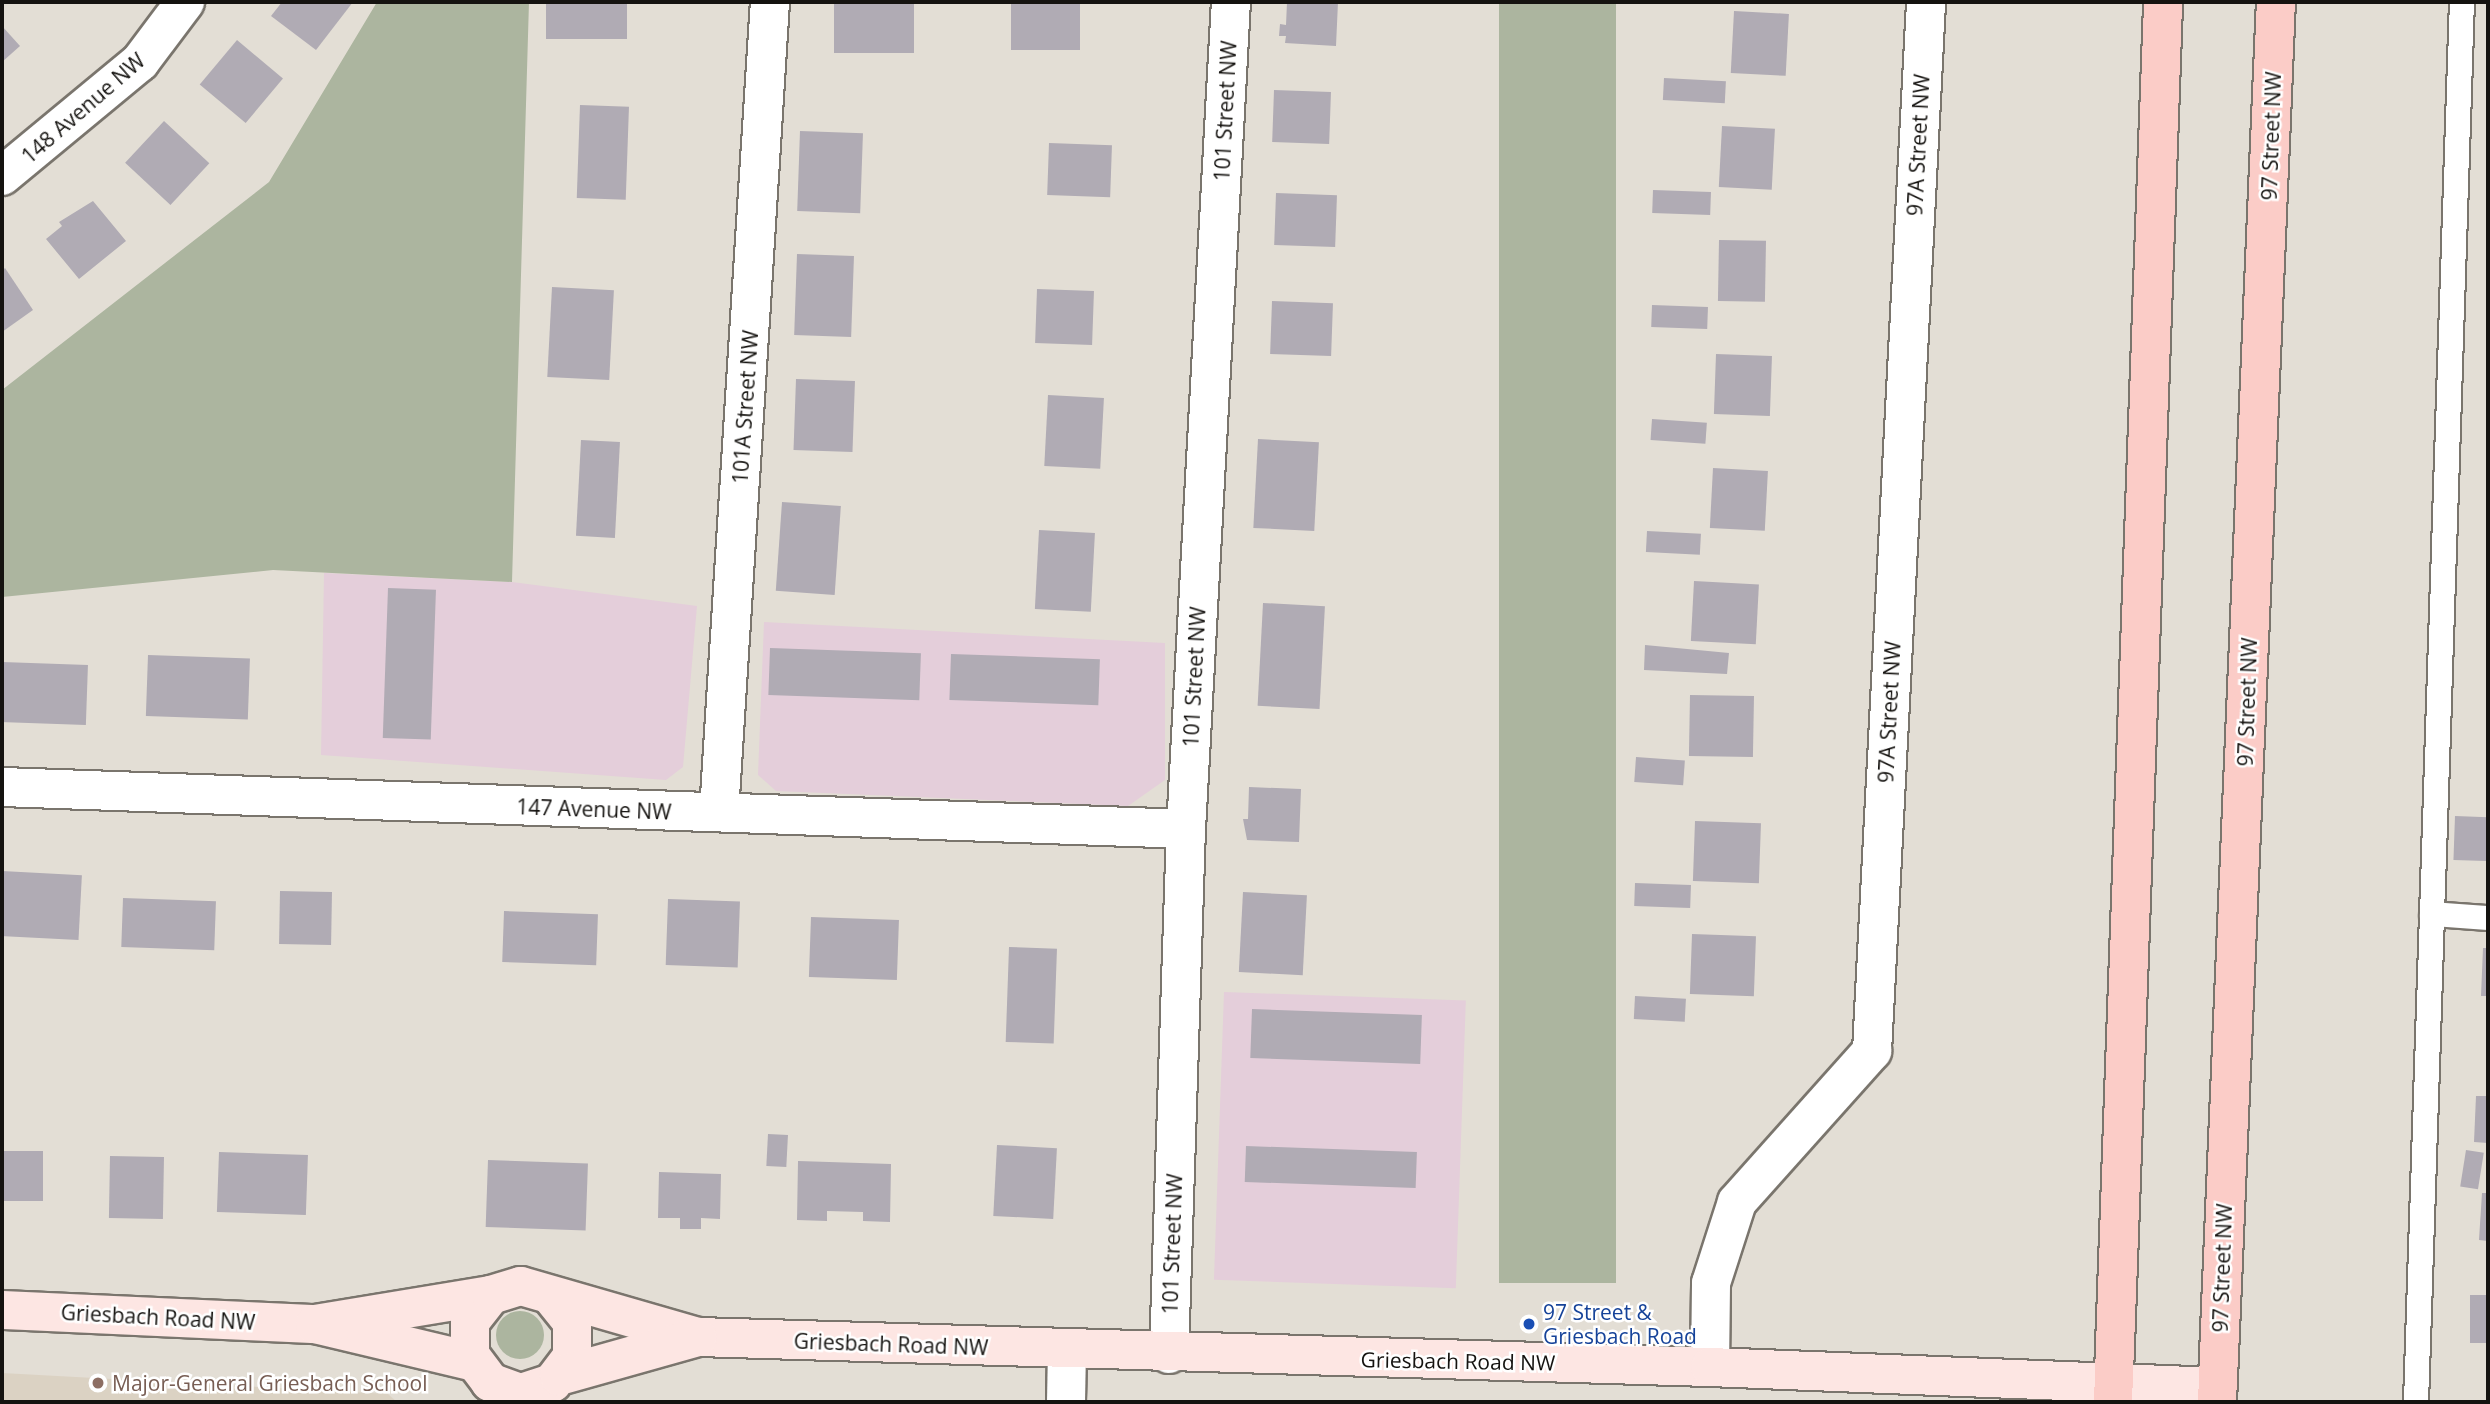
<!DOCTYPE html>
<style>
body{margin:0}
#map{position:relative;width:2490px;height:1404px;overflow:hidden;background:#e3ded5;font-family:"Open Sans",sans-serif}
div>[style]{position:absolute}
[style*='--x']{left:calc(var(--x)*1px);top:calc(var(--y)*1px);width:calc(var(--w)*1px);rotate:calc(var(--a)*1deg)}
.built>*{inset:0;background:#dbd2c3}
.industrial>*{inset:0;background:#e4ceda;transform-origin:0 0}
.green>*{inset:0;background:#acb59f;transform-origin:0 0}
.round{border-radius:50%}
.building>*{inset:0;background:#b0abb4;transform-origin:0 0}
.roads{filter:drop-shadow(2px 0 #7a756d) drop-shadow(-2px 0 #7a756d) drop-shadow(0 2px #7a756d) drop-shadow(0 -2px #7a756d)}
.lane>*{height:24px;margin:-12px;padding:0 12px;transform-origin:12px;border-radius:12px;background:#fff}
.street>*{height:38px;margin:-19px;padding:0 19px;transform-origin:19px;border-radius:19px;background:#fff}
.secondary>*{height:38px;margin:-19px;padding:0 19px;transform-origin:19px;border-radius:19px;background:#fde6e3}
.primary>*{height:38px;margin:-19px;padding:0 19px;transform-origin:19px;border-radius:19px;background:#fbccc7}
.dots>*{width:19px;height:19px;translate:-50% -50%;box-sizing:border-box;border:4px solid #fff;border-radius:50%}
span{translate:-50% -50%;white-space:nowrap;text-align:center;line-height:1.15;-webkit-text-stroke:5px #fff;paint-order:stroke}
.street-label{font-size:21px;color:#151310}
.transit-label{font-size:21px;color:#164399}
.left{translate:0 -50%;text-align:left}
.education-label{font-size:21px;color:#785e54}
.frame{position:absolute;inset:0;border:4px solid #151310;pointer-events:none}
</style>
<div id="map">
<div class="built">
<div style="clip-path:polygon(2px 1373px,388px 1394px,397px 1402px,2px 1402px)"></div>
</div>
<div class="industrial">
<div style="clip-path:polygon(324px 573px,512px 582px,697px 606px,683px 767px,666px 780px,321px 755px)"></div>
<div style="clip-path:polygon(764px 622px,1165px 643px,1165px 780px,1128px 806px,776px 791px,758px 775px)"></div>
<div style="left:1224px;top:992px;width:242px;height:288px;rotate:2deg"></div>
</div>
<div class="green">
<div style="clip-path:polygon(377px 2px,529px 2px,512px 582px,273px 570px,2px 597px,2px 390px,269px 182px)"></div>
<div style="left:1499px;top:2px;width:117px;height:1281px"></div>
<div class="round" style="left:496px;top:1311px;width:48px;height:48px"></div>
</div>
<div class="building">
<div style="clip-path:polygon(282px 2px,353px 2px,316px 50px,271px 16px)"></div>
<div style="left:546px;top:2px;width:81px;height:37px"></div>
<div style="left:834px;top:2px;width:80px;height:51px"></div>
<div style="left:1011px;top:2px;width:69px;height:48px"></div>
<div style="clip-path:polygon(1287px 2px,1338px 2px,1336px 46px,1285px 43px,1286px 36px,1279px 36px,1280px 24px,1286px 25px)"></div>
<div style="left:1734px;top:11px;width:55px;height:62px;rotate:3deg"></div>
<div style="clip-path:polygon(2px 26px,20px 46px,2px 62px)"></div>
<div style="left:237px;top:40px;width:60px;height:58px;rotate:40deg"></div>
<div style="left:1664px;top:78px;width:62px;height:22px;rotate:3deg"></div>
<div style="left:1274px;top:90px;width:57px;height:52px;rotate:2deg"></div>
<div style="left:580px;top:105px;width:49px;height:93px;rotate:2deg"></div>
<div style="left:164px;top:121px;width:62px;height:57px;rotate:43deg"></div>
<div style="left:1722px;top:126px;width:53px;height:61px;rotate:3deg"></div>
<div style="left:800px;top:131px;width:63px;height:80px;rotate:2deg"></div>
<div style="left:1049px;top:143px;width:63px;height:52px;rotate:2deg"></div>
<div style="left:1653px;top:190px;width:58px;height:23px;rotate:2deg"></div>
<div style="left:1276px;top:193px;width:61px;height:52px;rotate:2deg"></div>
<div style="clip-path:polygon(93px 201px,126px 241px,79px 279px,46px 239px,62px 226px,59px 222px)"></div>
<div style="left:1719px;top:240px;width:47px;height:61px;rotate:1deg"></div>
<div style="left:797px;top:254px;width:57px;height:81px;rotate:2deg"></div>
<div style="clip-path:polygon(5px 268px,33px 310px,2px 332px,2px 271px)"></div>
<div style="left:552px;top:287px;width:62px;height:90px;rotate:3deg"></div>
<div style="left:1037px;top:289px;width:57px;height:54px;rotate:2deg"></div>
<div style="left:1272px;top:301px;width:61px;height:53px;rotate:2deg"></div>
<div style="left:1652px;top:305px;width:56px;height:22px;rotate:2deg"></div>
<div style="left:1716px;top:354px;width:56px;height:60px;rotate:2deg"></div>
<div style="left:796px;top:379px;width:59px;height:71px;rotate:2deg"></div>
<div style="left:1048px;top:395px;width:56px;height:71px;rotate:3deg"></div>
<div style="left:1652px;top:419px;width:55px;height:21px;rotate:4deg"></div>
<div style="left:1258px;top:439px;width:61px;height:89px;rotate:3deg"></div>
<div style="left:581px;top:440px;width:39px;height:96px;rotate:3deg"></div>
<div style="left:1713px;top:468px;width:55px;height:60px;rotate:3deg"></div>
<div style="left:782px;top:502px;width:59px;height:89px;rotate:4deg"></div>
<div style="left:1039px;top:530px;width:56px;height:79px;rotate:3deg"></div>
<div style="left:1647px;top:531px;width:54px;height:21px;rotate:3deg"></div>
<div style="left:1694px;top:581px;width:65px;height:60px;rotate:3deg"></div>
<div style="left:388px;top:588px;width:48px;height:150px;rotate:2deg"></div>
<div style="left:1263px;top:603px;width:62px;height:103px;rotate:3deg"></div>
<div style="clip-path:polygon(1645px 645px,1729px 653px,1727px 674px,1644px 670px)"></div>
<div style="left:770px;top:648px;width:151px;height:47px;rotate:2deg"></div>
<div style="left:951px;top:654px;width:149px;height:46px;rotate:2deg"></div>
<div style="left:148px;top:655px;width:102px;height:61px;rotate:2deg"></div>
<div style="left:2px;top:662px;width:86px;height:60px;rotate:2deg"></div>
<div style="left:1690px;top:695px;width:64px;height:61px;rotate:1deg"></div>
<div style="left:1636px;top:757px;width:49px;height:25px;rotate:4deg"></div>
<div style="clip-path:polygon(1249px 787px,1301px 789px,1299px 842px,1247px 840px,1243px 819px,1248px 819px)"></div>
<div style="left:2455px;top:816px;width:33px;height:44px;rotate:2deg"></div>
<div style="left:1695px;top:821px;width:66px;height:60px;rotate:2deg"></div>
<div style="left:2px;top:871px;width:80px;height:65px;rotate:3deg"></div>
<div style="left:1635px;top:883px;width:56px;height:23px;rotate:2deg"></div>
<div style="left:280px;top:891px;width:52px;height:53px;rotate:1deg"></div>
<div style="left:1243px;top:892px;width:64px;height:80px;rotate:3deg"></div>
<div style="left:123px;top:898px;width:93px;height:49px;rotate:2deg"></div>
<div style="left:668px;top:899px;width:72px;height:66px;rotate:2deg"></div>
<div style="left:504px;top:911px;width:94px;height:51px;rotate:2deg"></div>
<div style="left:811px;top:917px;width:88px;height:60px;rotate:2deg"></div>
<div style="left:1692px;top:934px;width:64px;height:60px;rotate:2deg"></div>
<div style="left:1009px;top:947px;width:48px;height:95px;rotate:2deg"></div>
<div style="clip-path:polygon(2483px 948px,2488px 948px,2488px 996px,2481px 996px)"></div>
<div style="left:1635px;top:996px;width:51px;height:23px;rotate:3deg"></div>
<div style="left:1252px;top:1009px;width:170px;height:49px;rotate:2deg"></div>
<div style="clip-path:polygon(2476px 1096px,2488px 1096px,2488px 1143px,2474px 1142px)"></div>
<div style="left:768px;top:1134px;width:20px;height:32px;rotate:3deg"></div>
<div style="left:997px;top:1145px;width:60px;height:71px;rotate:3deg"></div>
<div style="left:1246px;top:1146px;width:171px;height:36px;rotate:2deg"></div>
<div style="left:2466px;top:1150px;width:18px;height:37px;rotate:9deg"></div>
<div style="left:2px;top:1151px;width:41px;height:50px"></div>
<div style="left:219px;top:1152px;width:89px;height:60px;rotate:2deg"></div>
<div style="left:110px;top:1156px;width:54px;height:62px;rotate:1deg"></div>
<div style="left:488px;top:1160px;width:100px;height:67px;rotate:2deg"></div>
<div style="clip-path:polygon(798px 1161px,891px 1164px,890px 1222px,863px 1221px,863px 1212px,827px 1211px,827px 1221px,797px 1220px)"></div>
<div style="clip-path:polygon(659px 1172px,721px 1174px,720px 1219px,701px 1218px,701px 1229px,680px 1229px,680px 1218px,658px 1218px)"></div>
<div style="clip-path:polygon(2482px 1193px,2488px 1193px,2488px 1241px,2479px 1240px)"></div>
<div style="left:2470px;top:1295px;width:18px;height:48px"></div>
</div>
<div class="roads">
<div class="lane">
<div style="--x:2432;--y:914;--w:56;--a:4.1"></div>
<div style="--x:2416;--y:1402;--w:1401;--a:-88.12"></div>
</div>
<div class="street">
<div style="--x:2;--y:176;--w:179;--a:-39.6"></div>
<div style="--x:140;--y:62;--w:75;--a:-53.1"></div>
<div style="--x:2;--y:787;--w:1185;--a:2.03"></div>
<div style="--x:719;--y:812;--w:812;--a:-86.4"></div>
<div style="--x:1169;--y:1354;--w:525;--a:-88.15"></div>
<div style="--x:1186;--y:829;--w:828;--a:-86.89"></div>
<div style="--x:1710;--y:1367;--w:84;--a:-89.3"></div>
<div style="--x:1711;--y:1283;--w:85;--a:-72.2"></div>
<div style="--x:1737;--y:1202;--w:203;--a:-48.2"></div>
<div style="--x:1872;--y:1051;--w:1050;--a:-87.05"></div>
<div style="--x:1066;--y:1402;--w:51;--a:-88.9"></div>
</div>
<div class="secondary">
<div style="--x:491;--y:1295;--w:34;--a:128"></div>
<div style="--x:470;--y:1322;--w:33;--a:90"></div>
<div style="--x:470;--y:1355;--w:34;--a:53"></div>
<div style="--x:490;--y:1382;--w:33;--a:20"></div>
<div style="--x:521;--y:1393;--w:33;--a:-18"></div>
<div style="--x:552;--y:1383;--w:34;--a:-53"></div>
<div style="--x:572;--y:1356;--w:34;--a:-90"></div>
<div style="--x:572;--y:1322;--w:33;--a:-129"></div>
<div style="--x:2;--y:1310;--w:313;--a:2.6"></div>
<div style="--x:315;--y:1324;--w:163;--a:13.4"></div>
<div style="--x:315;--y:1324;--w:178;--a:-9.4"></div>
<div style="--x:491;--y:1295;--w:31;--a:-17"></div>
<div style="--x:521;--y:1286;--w:184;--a:16.1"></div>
<div style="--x:698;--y:1337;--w:1012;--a:1.7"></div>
<div style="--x:1710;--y:1367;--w:507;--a:2.26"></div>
<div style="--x:559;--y:1376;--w:144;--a:-15.7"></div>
</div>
<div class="primary">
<div style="--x:2113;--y:1402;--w:1401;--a:-87.95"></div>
<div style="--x:2217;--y:1402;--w:1401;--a:-87.59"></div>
</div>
</div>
<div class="dots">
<div style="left:1529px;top:1324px;background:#1a4fb4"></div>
<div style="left:98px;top:1383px;background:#8d6e63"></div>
</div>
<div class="street-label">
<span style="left:83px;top:108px;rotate:-41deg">148 Avenue NW</span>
<span style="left:1225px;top:111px;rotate:-87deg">101 Street NW</span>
<span style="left:2271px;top:136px;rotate:-88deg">97 Street NW</span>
<span style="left:1918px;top:145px;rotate:-87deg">97A Street NW</span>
<span style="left:745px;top:407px;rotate:-86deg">101A Street NW</span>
<span style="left:1194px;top:677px;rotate:-87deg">101 Street NW</span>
<span style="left:2247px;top:702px;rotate:-88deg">97 Street NW</span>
<span style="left:1889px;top:712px;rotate:-87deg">97A Street NW</span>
<span style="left:594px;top:809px;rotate:2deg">147 Avenue NW</span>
<span style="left:1172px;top:1244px;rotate:-88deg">101 Street NW</span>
<span style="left:2222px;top:1268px;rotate:-88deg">97 Street NW</span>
<span style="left:158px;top:1317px;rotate:3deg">Griesbach Road NW</span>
<span style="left:891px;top:1344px;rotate:2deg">Griesbach Road NW</span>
<span style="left:1458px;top:1361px;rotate:1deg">Griesbach Road NW</span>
</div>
<div class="transit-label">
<span class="left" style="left:1543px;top:1324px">97 Street &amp;<br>Griesbach Road</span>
</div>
<div class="education-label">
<span class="left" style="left:112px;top:1383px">Major-General Griesbach School</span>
</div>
<div class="frame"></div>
</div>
